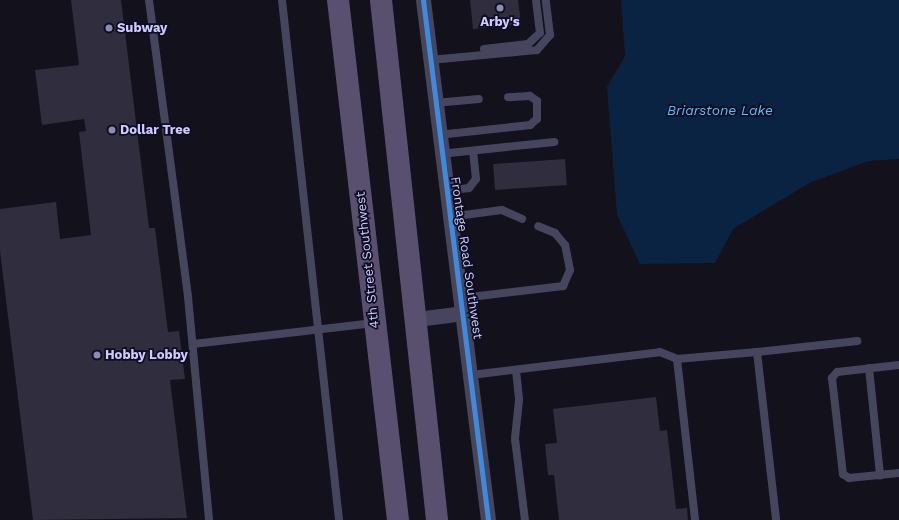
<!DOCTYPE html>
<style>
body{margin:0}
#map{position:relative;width:899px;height:520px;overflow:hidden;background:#12111c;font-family:"Work Sans",sans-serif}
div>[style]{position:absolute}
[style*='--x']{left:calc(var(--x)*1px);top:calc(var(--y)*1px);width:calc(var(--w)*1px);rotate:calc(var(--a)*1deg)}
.water>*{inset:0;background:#0b2342}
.building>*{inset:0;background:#302e3e;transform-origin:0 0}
.lane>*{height:8px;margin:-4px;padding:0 4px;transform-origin:4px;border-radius:4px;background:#45465d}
.street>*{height:15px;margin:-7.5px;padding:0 7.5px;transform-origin:7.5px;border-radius:7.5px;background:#45465d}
.primary>*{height:22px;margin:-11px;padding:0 11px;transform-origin:11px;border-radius:11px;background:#594f6f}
.cycleway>*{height:5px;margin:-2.5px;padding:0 2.5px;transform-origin:2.5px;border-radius:2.5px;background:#408adc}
.dots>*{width:11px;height:11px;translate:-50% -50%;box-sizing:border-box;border:2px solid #0e0c21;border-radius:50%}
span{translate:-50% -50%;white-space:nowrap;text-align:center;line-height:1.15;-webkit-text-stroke:3.5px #0e0c21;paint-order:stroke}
.poi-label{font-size:13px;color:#ceccff;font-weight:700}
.left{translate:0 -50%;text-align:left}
.street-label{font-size:13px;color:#ceccff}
.water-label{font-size:14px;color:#5abeff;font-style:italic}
</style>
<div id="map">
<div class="water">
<div style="clip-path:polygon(621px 0,899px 0,899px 159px,869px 161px,811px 182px,733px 229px,715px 263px,640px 264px,617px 215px,607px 87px,625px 56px)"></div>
</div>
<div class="building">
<div style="clip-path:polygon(71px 0,121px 0,149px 228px,155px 228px,168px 332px,179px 331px,185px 379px,170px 380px,187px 518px,33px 520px,0 251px,0 209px,56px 202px,60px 239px,91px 235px,79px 132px,86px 131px,84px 119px,42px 125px,35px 70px,79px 65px)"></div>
<div style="clip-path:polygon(470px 0,518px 0,521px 24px,473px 29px)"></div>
<div style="left:565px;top:159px;width:26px;height:72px;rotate:86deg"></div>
<div style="clip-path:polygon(656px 397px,660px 431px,667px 430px,676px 509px,687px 508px,688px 520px,559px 520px,554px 475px,548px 475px,545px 444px,557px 443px,553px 409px)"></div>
</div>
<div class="lane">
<div style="--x:149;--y:0;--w:300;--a:82.5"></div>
<div style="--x:188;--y:297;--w:224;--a:84.6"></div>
<div style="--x:282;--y:0;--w:523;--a:83.74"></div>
<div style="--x:484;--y:49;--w:44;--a:-6.5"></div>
<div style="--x:528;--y:44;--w:16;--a:-43"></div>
<div style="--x:540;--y:33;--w:33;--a:-97"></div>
<div style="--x:430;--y:60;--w:107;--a:-5.3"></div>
<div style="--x:537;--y:50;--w:20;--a:-49"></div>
<div style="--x:550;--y:35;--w:35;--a:-97"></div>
<div style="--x:435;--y:103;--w:44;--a:-5.2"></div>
<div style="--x:438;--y:135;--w:93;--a:-6.2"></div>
<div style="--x:530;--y:125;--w:9;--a:-41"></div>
<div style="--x:537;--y:119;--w:18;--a:-90"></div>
<div style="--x:537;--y:101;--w:9;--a:-144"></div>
<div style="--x:530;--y:96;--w:22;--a:177"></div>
<div style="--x:440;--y:154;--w:115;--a:-6"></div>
<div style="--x:445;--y:191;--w:24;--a:-7"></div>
<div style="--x:469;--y:188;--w:11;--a:-52"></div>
<div style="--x:476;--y:179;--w:28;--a:-96"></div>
<div style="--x:449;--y:217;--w:53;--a:-7.5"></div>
<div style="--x:502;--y:210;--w:22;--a:24"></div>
<div style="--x:462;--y:298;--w:102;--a:-6.8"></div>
<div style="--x:563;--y:286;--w:17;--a:-66"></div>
<div style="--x:570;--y:270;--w:25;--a:-101"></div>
<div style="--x:565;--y:245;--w:16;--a:-130"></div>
<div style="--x:555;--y:233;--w:18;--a:-158"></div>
<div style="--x:193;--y:344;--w:182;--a:-6.6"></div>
<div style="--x:757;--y:352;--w:101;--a:-6.3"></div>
<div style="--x:677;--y:359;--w:162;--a:83.6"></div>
<div style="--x:899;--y:365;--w:62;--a:173.6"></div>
<div style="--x:837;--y:372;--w:8;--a:130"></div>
<div style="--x:832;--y:378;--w:97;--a:83.5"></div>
<div style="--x:843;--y:474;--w:7;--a:34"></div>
<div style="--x:849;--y:478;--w:50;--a:-5.7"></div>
<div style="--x:869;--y:368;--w:108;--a:84.1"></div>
<div style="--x:516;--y:370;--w:30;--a:84"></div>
<div style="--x:519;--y:400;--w:39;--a:96"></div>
<div style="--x:515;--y:439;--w:82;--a:83"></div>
<div style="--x:471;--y:375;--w:190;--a:-6.9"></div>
<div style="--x:660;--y:352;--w:18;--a:22"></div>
<div style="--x:677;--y:359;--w:80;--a:-5"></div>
<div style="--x:757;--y:352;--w:169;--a:83.5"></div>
</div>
<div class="street">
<div style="--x:423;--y:0;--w:524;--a:82.87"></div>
<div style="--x:417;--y:319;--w:47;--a:-7.3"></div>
</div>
<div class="primary">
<div style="--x:338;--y:0;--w:523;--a:83.42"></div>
<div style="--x:381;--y:0;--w:523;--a:83.85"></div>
</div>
<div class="cycleway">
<div style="--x:423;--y:0;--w:524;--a:82.87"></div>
</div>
<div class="dots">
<div style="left:500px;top:8px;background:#8c8bb0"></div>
<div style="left:109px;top:28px;background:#8c8bb0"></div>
<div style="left:112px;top:130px;background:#8c8bb0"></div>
<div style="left:97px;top:355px;background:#8c8bb0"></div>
</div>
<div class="poi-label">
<span style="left:500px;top:22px">Arby's</span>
<span class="left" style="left:117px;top:28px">Subway</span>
<span class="left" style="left:120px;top:130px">Dollar Tree</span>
<span class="left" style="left:105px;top:355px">Hobby Lobby</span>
</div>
<div class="street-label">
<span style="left:466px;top:258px;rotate:82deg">Frontage Road Southwest</span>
<span style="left:368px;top:260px;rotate:-96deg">4th Street Southwest</span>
</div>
<div class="water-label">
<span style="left:720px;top:110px">Briarstone Lake</span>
</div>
</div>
